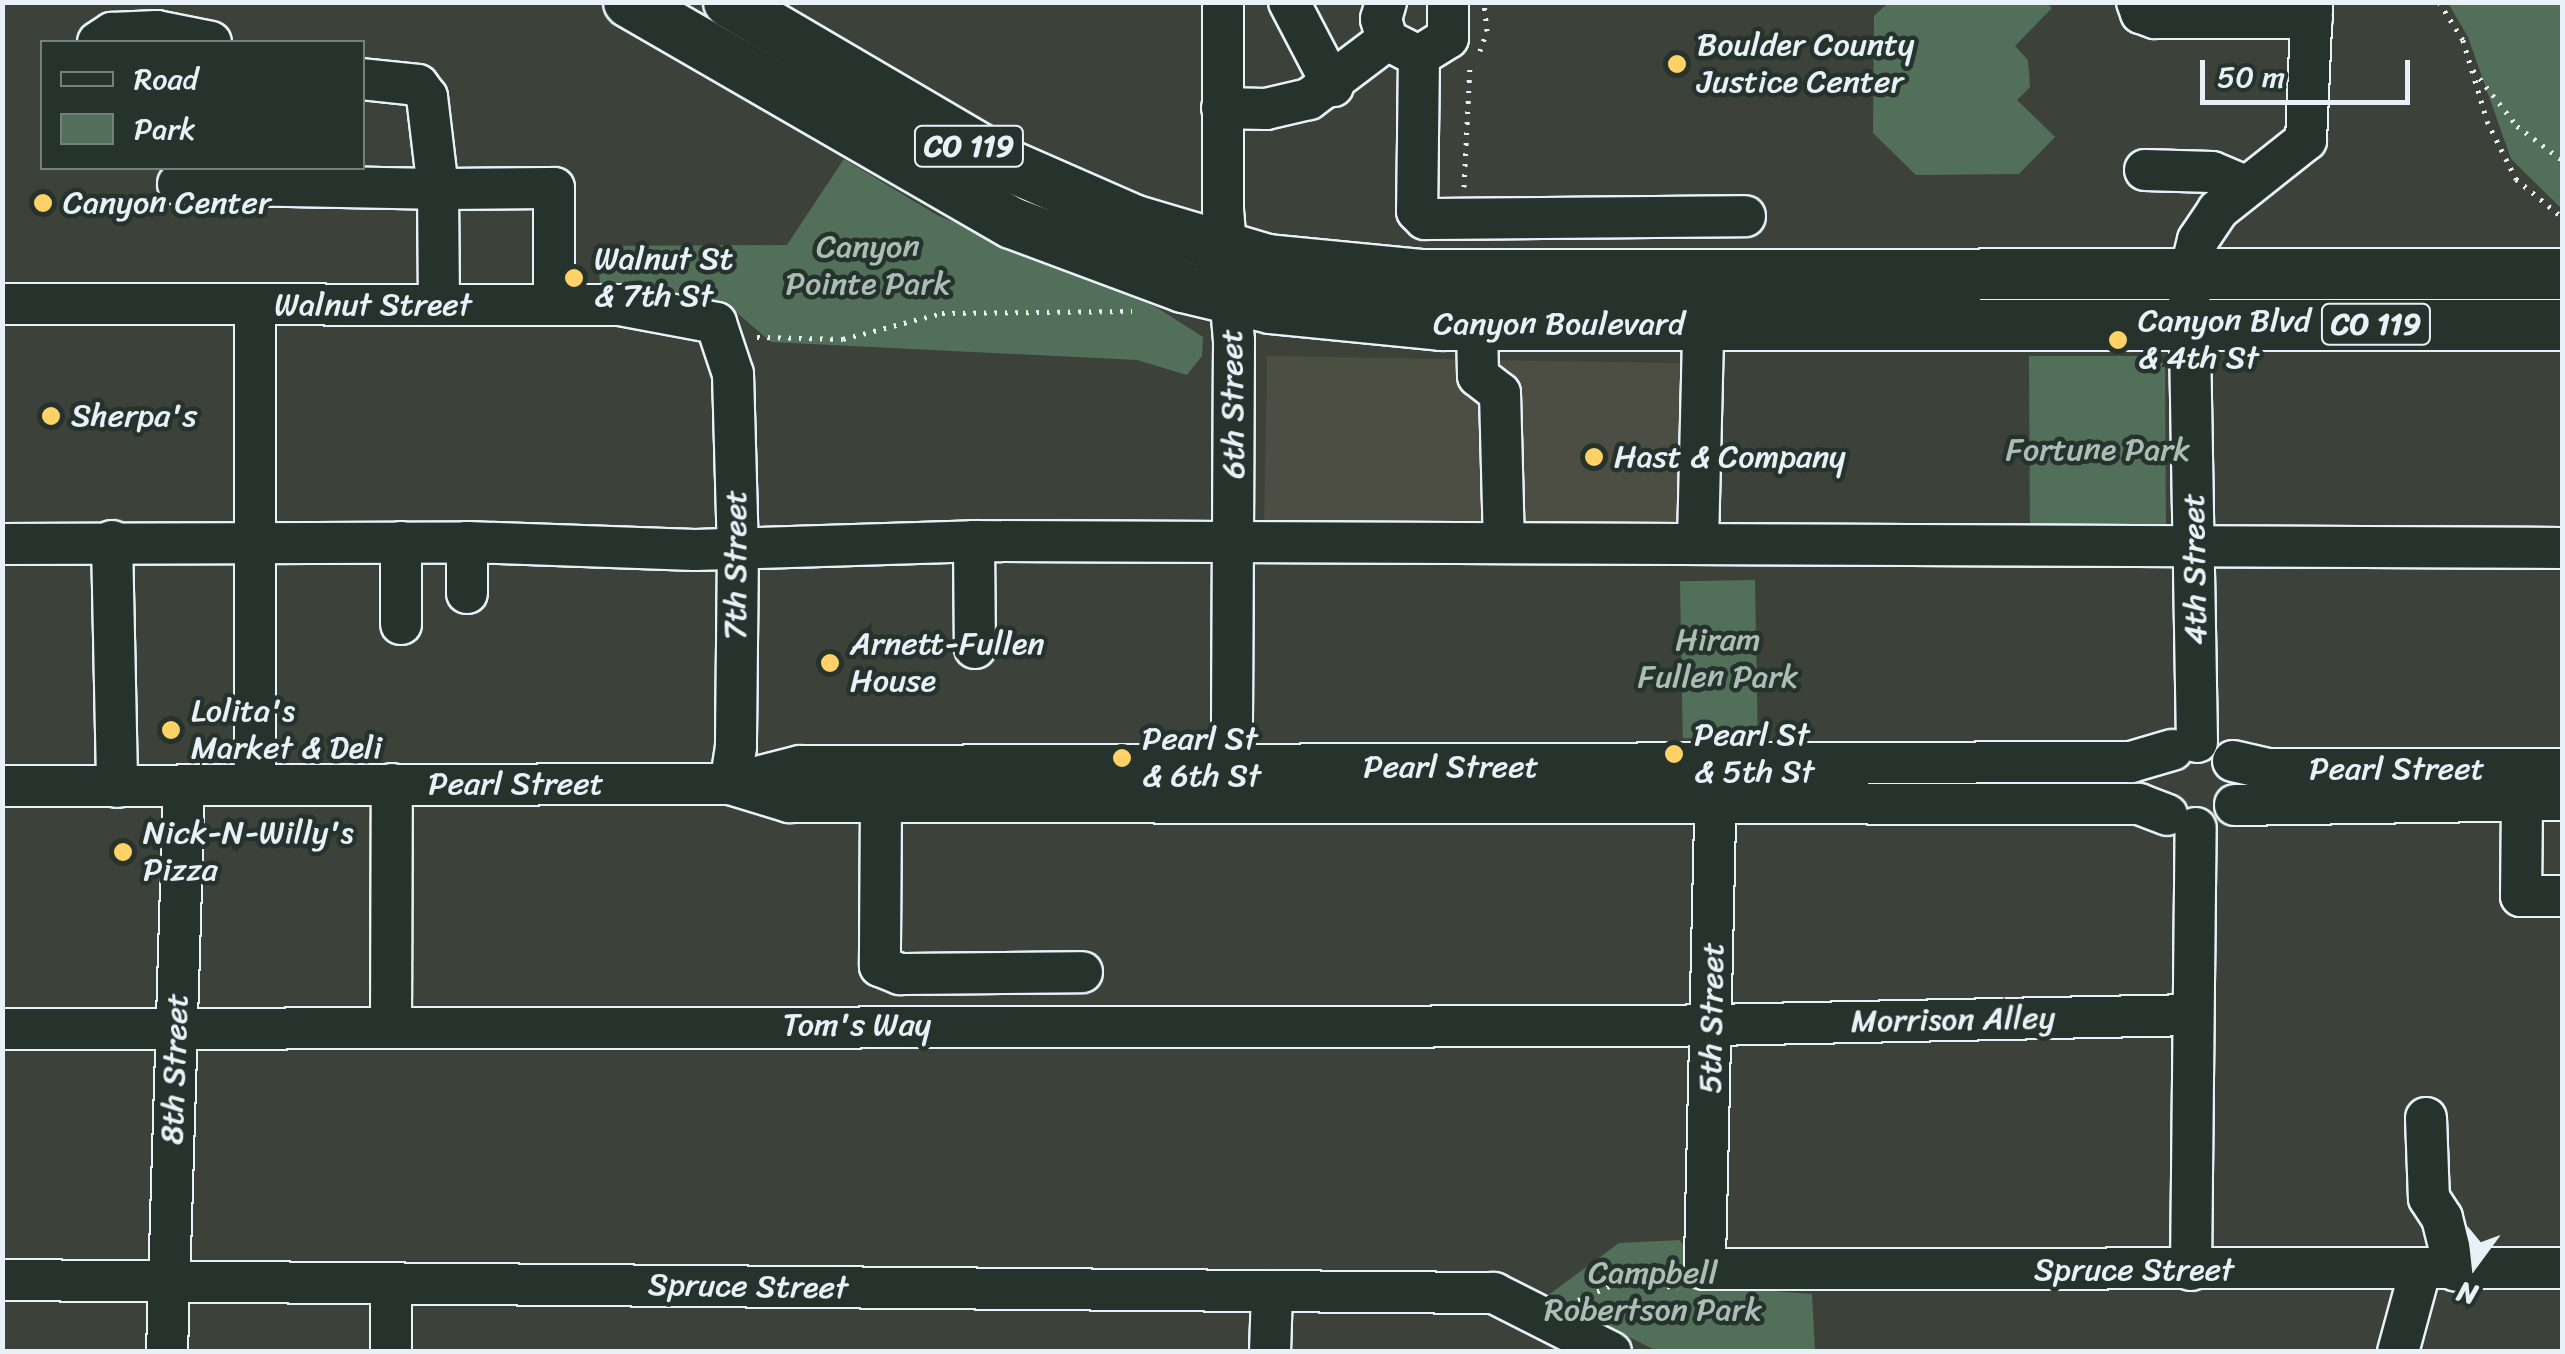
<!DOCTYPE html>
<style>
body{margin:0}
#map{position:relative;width:2565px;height:1354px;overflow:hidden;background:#3c423a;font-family:Sriracha,sans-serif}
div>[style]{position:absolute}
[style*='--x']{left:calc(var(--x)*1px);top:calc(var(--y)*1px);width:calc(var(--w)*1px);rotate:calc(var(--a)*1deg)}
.built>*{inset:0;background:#4c4d43;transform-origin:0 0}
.green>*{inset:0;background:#527059;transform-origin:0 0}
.path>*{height:5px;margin-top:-2.5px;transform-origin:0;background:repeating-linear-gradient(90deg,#e8f1f8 0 2.5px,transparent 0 10.5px)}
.roads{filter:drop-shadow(2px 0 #e8f1f8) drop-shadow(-2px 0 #e8f1f8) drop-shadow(0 2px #e8f1f8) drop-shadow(0 -2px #e8f1f8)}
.minor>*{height:40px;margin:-20px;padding:0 20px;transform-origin:20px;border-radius:20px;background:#26332d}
.major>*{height:50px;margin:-25px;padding:0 25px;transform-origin:25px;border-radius:25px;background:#26332d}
.dots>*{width:28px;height:28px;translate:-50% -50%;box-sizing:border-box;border:5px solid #26332d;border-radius:50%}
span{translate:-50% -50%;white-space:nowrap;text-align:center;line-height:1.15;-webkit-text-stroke:9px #26332d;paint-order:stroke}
.shield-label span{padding:2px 8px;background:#26332d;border:2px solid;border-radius:8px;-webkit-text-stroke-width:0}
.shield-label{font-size:30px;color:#e8f1f8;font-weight:700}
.poi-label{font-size:32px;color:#e8f1f8}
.left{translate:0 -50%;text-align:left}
.park-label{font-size:32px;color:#acbdb8}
.street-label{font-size:32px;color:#e8f1f8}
.frame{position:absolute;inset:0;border:5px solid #e8f1f8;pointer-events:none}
.legend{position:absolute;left:40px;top:40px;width:325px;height:130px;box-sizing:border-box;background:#26332d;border:2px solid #747f7e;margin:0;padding:12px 18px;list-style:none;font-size:30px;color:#e8f1f8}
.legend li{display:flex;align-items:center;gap:20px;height:50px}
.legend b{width:50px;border:2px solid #747f7e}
.north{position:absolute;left:2425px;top:1214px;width:100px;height:100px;-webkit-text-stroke:8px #26332d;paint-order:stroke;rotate:195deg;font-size:28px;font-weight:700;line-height:40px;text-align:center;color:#e8f1f8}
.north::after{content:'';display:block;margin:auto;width:35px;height:45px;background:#e8f1f8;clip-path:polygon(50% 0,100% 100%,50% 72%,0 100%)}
.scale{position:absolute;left:2200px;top:60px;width:210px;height:45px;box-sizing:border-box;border:5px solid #e8f1f8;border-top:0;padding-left:12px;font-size:30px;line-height:35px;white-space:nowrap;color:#e8f1f8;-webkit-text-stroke:8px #26332d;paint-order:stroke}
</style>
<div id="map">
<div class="built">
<div style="left:1267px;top:356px;width:421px;height:173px;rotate:1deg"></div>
</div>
<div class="green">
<div style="clip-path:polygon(2046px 2px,2052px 8px,2015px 46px,2028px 60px,2030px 87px,2017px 100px,2055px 137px,2019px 174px,1916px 175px,1873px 133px,1874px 16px,1888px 3px)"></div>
<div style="clip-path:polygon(2448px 3px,2562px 3px,2562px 209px,2511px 159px,2468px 37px)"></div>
<div style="clip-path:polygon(844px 159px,937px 215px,1156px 307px,1203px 337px,1202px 356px,1187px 375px,1137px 360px,771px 342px,735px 311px,690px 294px,600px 285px,597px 246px,787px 245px)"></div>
<div style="clip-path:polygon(2029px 356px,2151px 356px,2165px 365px,2166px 536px,2030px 536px)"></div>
<div style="left:1755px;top:580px;width:157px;height:75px;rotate:89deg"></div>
<div style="clip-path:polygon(1680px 1240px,1702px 1274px,1733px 1288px,1812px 1294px,1815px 1351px,1657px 1351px,1547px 1296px,1619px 1243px)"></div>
</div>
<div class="path">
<div style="--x:2439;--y:2;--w:45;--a:57.7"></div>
<div style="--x:2463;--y:40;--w:84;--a:73.5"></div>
<div style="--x:2487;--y:121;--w:65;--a:63.4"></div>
<div style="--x:2516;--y:179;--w:60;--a:39.6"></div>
<div style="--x:1480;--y:51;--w:21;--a:-71"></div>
<div style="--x:1487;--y:31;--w:27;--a:-96"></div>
<div style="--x:2473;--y:70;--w:71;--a:51.8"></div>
<div style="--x:2517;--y:126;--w:56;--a:37.1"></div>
<div style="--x:1464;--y:187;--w:123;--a:-87.2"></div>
<div style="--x:757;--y:337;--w:86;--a:1.3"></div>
<div style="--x:843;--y:339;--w:102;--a:-14.7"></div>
<div style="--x:942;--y:313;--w:190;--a:-0.6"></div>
<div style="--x:1578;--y:1300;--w:67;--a:-23.9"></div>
<div style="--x:1639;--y:1273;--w:42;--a:24.1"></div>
</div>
<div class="roads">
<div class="minor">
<div style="--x:1223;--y:2;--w:208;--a:90"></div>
<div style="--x:1223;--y:210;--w:131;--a:85.2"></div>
<div style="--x:1234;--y:341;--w:450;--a:90.3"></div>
<div style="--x:1289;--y:2;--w:95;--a:62.4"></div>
<div style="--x:1386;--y:2;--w:18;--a:106"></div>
<div style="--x:1381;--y:19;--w:22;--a:74"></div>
<div style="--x:1387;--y:40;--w:36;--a:27"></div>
<div style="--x:1419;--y:56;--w:34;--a:-32"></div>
<div style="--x:1448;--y:38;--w:36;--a:-90"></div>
<div style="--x:2137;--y:2;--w:12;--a:70"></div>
<div style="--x:2141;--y:13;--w:15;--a:20"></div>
<div style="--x:2155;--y:18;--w:157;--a:0"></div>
<div style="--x:98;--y:42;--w:17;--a:-33"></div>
<div style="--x:112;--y:33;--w:45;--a:-2.5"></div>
<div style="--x:157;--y:31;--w:55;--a:11.5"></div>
<div style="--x:1419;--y:56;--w:155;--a:90.7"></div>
<div style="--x:1417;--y:211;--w:11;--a:45"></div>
<div style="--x:1425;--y:219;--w:320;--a:-0.5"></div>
<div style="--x:1222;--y:108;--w:44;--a:1.3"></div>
<div style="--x:1266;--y:109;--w:44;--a:-13.1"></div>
<div style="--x:1309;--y:99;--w:98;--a:-37.1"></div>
<div style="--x:2145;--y:170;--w:67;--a:1.7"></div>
<div style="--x:2212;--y:172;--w:34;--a:23"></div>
<div style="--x:178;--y:184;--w:260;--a:1.1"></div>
<div style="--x:438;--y:189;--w:93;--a:-96.8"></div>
<div style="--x:427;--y:97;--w:15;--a:-127"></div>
<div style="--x:418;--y:85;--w:56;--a:-173.9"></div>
<div style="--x:2;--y:304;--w:618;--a:0.09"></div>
<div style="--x:620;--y:305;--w:98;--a:10.6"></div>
<div style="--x:716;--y:323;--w:54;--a:71.6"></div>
<div style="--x:733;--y:374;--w:175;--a:88.4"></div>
<div style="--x:738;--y:549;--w:198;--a:90.6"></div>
<div style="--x:736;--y:747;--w:37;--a:99"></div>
<div style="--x:439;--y:304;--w:115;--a:-90.5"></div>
<div style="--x:438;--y:189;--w:116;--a:-0.5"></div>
<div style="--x:554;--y:188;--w:116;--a:90"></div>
<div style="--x:255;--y:306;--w:479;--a:90"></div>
<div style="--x:1477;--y:324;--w:52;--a:88.9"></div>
<div style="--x:1478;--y:376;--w:28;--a:38"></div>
<div style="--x:1500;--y:393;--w:149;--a:88.5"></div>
<div style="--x:112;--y:541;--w:246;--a:88.8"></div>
<div style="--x:974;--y:541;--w:107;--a:89.5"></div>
<div style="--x:467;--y:542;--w:51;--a:90"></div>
<div style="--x:1698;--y:542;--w:248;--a:-88.6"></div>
<div style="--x:2;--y:544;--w:465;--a:-0.2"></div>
<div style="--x:467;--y:542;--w:228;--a:2"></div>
<div style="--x:695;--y:550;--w:279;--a:-1.8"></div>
<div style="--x:974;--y:541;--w:1588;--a:0.25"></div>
<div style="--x:401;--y:624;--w:82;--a:-90"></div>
<div style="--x:2197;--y:742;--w:466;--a:-91"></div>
<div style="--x:2189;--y:276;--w:37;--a:-76"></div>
<div style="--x:2198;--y:240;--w:36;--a:-56"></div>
<div style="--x:2218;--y:210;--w:112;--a:-38.5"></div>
<div style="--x:2306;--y:140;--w:138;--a:-87.5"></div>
<div style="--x:2233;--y:761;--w:37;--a:13"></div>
<div style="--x:2269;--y:769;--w:293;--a:0"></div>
<div style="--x:1716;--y:776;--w:493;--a:91.3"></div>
<div style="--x:1705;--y:1269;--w:857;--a:-0.07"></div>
<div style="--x:730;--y:784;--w:62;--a:17"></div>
<div style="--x:789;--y:802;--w:1350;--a:0.08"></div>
<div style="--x:2139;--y:804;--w:30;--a:21"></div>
<div style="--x:2;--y:786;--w:728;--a:-0.16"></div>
<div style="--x:730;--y:784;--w:72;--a:-14.4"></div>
<div style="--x:800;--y:766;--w:1331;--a:-0.17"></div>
<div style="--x:2131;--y:762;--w:43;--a:-16.3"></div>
<div style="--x:2522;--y:802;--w:94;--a:90.6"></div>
<div style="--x:2521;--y:896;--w:41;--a:0"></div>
<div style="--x:881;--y:803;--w:163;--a:90.4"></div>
<div style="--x:880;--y:966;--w:22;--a:22"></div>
<div style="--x:900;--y:974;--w:182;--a:-0.6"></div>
<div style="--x:2235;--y:805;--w:327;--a:-0.9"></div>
<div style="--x:391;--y:1025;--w:241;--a:-89.8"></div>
<div style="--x:2;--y:1029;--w:1662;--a:-0.1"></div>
<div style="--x:1664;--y:1026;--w:529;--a:-1.19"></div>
<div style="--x:2426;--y:1118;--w:80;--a:87.9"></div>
<div style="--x:2429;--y:1198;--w:24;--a:57"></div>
<div style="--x:2442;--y:1218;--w:54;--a:76"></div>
<div style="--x:2191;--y:1270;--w:442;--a:-89.4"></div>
<div style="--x:2;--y:1280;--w:1492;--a:0.5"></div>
<div style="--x:1494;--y:1293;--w:131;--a:26.8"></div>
<div style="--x:167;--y:1352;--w:565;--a:-88.28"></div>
<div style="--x:391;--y:1352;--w:68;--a:-90"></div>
<div style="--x:1270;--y:1352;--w:61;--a:-88.1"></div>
<div style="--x:2398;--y:1352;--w:84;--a:-74.8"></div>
</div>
<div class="major">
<div style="--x:629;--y:2;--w:442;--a:30"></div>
<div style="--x:1012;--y:223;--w:183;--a:20.5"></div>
<div style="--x:1183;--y:287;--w:90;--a:13.4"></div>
<div style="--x:1271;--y:308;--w:171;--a:5.7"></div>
<div style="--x:1441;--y:325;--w:1121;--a:0"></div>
<div style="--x:729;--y:2;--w:318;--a:30.4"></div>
<div style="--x:1003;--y:163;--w:145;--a:23.6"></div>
<div style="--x:1136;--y:221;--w:138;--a:16.5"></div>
<div style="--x:1268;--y:260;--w:154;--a:5.6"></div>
<div style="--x:1421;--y:275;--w:1141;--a:-0.05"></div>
</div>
</div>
<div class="dots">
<div style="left:1677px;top:64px;background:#ffd166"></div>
<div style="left:43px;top:203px;background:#ffd166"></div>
<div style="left:574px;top:278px;background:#ffd166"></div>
<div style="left:2118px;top:340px;background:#ffd166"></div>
<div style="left:51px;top:416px;background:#ffd166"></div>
<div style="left:1594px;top:457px;background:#ffd166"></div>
<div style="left:830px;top:663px;background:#ffd166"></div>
<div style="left:171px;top:730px;background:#ffd166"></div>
<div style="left:1674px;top:754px;background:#ffd166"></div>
<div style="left:1122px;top:758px;background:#ffd166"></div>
<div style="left:123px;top:852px;background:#ffd166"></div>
</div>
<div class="shield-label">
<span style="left:969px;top:146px">CO 119</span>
<span style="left:2376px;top:324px">CO 119</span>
</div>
<div class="poi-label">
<span class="left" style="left:1697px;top:64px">Boulder County<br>Justice Center</span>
<span class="left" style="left:63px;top:203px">Canyon Center</span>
<span class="left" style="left:594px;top:278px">Walnut St<br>&amp; 7th St</span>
<span class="left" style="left:2138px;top:340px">Canyon Blvd<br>&amp; 4th St</span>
<span class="left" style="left:71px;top:416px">Sherpa's</span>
<span class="left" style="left:1614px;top:457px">Hast &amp; Company</span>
<span class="left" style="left:850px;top:663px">Arnett-Fullen<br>House</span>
<span class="left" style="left:191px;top:730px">Lolita's<br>Market &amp; Deli</span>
<span class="left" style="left:1694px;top:754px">Pearl St<br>&amp; 5th St</span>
<span class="left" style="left:1142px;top:758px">Pearl St<br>&amp; 6th St</span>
<span class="left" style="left:143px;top:852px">Nick-N-Willy's<br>Pizza</span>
</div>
<div class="park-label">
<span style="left:868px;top:266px">Canyon<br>Pointe Park</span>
<span style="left:2098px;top:450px">Fortune Park</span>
<span style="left:1718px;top:659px">Hiram<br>Fullen Park</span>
<span style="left:1653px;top:1292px">Campbell<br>Robertson Park</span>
</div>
<div class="street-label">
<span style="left:373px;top:305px">Walnut Street</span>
<span style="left:1559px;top:324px">Canyon Boulevard</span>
<span style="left:1233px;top:404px;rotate:-91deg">6th Street</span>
<span style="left:736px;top:565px;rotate:-90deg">7th Street</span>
<span style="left:2195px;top:569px;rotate:-91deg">4th Street</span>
<span style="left:1451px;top:767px">Pearl Street</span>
<span style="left:2397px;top:769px">Pearl Street</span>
<span style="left:516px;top:784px">Pearl Street</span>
<span style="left:1712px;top:1018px;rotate:-89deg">5th Street</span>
<span style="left:1953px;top:1020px;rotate:-1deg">Morrison Alley</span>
<span style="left:857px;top:1025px">Tom's Way</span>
<span style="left:175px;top:1069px;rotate:-88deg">8th Street</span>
<span style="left:2134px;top:1270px">Spruce Street</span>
<span style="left:748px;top:1287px;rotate:1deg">Spruce Street</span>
</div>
<div class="frame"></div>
<ul class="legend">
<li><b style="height:12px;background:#26332d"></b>Road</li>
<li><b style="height:28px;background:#527059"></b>Park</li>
</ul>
<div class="north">N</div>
<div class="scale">50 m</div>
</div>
